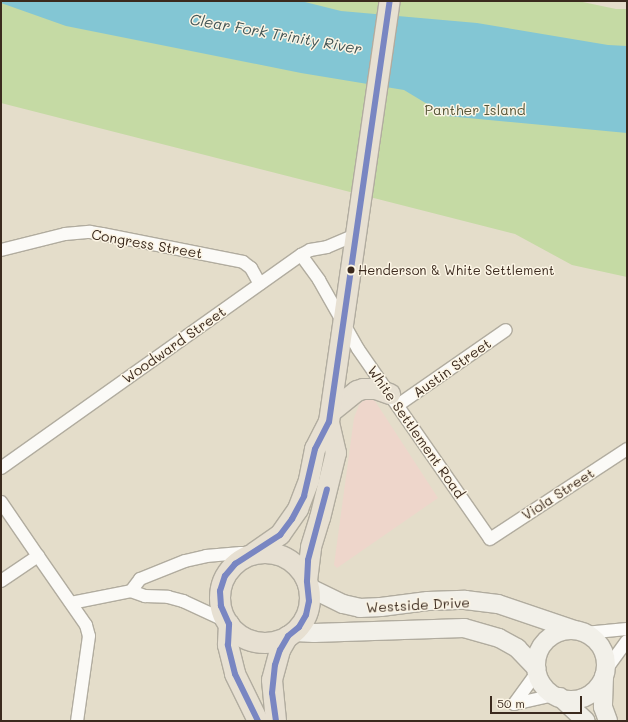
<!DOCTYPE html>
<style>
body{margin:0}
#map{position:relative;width:628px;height:722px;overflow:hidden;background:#e4ddca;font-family:Mali,sans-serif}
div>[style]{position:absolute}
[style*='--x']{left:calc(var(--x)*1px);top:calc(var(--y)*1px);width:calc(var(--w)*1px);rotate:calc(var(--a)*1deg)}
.built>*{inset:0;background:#eed6cb}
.green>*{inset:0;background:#c5daa4}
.water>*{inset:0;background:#83c6d4}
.roads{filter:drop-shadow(1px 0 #b1ac9f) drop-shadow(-1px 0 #b1ac9f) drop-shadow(0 1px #b1ac9f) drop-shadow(0 -1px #b1ac9f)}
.street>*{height:12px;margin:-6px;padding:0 6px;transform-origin:6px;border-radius:6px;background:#fbfaf7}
.secondary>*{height:18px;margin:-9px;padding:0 9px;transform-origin:9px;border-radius:9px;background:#f2f0e9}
.secondary>.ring{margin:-9px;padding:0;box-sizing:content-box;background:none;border:18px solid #f2f0e9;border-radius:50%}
.primary>*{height:20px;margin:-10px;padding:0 10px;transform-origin:10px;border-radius:10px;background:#e7e0d2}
.primary>.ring{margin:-10px;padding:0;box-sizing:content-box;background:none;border:20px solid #e7e0d2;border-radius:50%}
.bus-1>*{height:6px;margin:-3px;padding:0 3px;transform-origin:3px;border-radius:3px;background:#7986c2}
.dots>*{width:11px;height:11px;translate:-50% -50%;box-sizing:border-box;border:2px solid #fcf5e5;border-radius:50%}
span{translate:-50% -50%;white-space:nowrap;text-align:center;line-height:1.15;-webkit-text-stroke:3px #fcf5e5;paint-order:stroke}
.bus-label{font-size:13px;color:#3b2a1e}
.left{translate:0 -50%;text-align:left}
.park-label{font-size:14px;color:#575638}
.street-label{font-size:14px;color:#3b2a1e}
.water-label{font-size:15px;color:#445656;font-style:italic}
.frame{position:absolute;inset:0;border:2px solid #3b2a1e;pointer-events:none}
.scale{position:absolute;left:490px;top:696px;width:92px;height:18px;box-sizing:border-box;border:2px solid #3b2a1e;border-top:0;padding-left:5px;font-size:12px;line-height:14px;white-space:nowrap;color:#3b2a1e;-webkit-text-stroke:3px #fcf5e5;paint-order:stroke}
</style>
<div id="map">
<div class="built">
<div style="clip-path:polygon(370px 398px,375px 401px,438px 498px,337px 568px,334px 565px,354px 418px,359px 405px,363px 401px)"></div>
</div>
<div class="green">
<div style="clip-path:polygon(1px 1px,578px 1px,616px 9px,627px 9px,627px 277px,572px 265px,515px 234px,1px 103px)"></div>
</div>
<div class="water">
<div style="clip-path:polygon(1px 1px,301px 1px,341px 11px,477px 23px,608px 45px,627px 46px,627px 133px,447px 116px,404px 90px,301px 73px,66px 26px,1px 3px)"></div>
</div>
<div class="roads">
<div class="street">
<div style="--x:1;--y:250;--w:66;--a:-14"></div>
<div style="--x:65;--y:234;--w:25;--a:-5"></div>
<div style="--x:90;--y:232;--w:12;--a:9"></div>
<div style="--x:102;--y:234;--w:144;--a:11.2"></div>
<div style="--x:243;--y:262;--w:10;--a:37"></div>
<div style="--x:251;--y:268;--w:18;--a:61"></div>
<div style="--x:301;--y:255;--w:31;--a:54"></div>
<div style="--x:319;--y:280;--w:79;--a:60.5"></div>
<div style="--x:358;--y:349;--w:231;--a:55.2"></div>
<div style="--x:490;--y:539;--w:164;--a:-33.3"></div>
<div style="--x:398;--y:405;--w:131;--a:-34.8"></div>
<div style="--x:1;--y:468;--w:368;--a:-35.4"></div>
<div style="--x:301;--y:255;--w:10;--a:-29"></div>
<div style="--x:310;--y:250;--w:17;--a:-10"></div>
<div style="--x:327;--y:247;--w:30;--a:-23"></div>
<div style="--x:1;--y:502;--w:65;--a:55.6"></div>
<div style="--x:1;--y:581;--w:45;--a:-34"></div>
<div style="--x:38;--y:556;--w:84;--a:55.2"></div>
<div style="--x:86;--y:625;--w:11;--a:75"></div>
<div style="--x:89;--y:636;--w:86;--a:98"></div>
<div style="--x:131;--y:591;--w:15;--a:-53"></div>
<div style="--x:140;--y:579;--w:48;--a:-21.8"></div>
<div style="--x:185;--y:561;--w:22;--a:-13"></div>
<div style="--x:206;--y:556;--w:35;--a:-5"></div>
<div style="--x:241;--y:553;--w:8;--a:23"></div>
<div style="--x:71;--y:603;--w:61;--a:-11.3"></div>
<div style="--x:131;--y:591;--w:15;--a:20"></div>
<div style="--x:145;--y:596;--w:23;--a:2"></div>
<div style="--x:168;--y:597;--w:16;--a:15"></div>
<div style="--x:183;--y:601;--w:47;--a:24.9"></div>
<div style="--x:585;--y:633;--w:42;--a:-5.4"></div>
<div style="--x:605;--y:671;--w:37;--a:-54"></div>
<div style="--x:514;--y:704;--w:41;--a:-12.7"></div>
<div style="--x:514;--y:704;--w:39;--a:-54"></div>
</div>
<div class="secondary">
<div style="--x:308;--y:587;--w:39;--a:26"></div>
<div style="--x:343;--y:604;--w:17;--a:13"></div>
<div style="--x:360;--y:608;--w:21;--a:-3"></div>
<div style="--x:381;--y:607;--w:47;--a:-7.3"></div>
<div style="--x:428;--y:601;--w:37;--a:-2"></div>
<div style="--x:465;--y:600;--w:33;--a:7"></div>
<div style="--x:498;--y:604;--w:81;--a:18.7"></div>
<div class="ring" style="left:536px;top:630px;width:52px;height:52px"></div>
<div style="--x:295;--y:632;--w:19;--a:3"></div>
<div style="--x:314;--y:633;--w:150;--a:-1.9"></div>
<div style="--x:464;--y:628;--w:36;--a:16"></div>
<div style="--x:499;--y:638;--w:21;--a:29"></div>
<div style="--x:517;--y:648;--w:28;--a:46"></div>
<div style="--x:604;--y:676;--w:31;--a:92"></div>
<div style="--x:603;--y:707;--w:15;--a:70"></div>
<div style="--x:560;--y:697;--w:35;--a:43"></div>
</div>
<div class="primary">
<div style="--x:331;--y:412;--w:33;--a:-39"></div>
<div style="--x:357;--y:391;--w:6;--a:-18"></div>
<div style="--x:363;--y:389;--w:13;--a:0"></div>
<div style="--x:376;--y:389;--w:15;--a:20"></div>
<div style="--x:254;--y:553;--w:32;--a:-35"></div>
<div style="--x:280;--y:535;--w:32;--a:-55"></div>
<div style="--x:298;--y:509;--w:31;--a:-69"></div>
<div style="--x:309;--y:480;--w:32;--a:-79"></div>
<div style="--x:315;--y:449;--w:30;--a:-63"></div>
<div style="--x:329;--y:422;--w:425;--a:-81.8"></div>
<div class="ring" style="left:220px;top:553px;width:70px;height:70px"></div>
<div style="--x:307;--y:581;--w:34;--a:-83"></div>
<div style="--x:311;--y:547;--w:30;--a:-73"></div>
<div style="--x:320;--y:518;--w:67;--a:-76.2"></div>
<div style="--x:336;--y:453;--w:32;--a:-103"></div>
<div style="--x:229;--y:624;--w:21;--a:93"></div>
<div style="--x:228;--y:645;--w:30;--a:76"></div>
<div style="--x:235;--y:674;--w:52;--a:63.9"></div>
<div style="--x:276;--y:721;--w:41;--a:-95.6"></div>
<div style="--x:272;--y:680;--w:31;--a:-75"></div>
<div style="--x:280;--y:650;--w:16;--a:-60"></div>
</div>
</div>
<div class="bus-1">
<div style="--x:258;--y:721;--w:52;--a:-116.1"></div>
<div style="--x:235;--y:674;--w:30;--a:-104"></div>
<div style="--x:228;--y:645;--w:21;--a:-87"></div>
<div style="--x:229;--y:624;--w:20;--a:-114"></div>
<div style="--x:221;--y:606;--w:15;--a:-94"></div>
<div style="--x:220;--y:591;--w:16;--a:-72"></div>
<div style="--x:225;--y:576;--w:16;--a:-50"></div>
<div style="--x:235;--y:564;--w:54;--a:-32.8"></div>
<div style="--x:280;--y:535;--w:20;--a:-53"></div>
<div style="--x:292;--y:519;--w:26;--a:-62"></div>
<div style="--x:304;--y:496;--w:48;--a:-76.8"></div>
<div style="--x:315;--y:449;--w:30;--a:-63"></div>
<div style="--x:329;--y:422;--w:425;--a:-81.8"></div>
<div style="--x:276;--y:721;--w:28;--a:-98"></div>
<div style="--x:272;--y:693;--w:28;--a:-84"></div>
<div style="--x:275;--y:665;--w:16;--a:-72"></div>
<div style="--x:280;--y:650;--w:16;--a:-60"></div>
<div style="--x:288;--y:636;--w:14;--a:-39"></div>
<div style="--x:299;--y:627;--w:14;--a:-60"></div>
<div style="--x:306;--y:615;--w:14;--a:-78"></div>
<div style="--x:309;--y:601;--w:20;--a:-96"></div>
<div style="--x:307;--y:581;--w:21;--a:-87"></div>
<div style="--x:308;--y:560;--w:73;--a:-75"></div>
</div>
<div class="dots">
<div style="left:351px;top:270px;background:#3b2a1e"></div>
</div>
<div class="bus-label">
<span class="left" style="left:358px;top:270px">Henderson &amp; White Settlement</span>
</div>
<div class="park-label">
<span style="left:475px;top:110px">Panther Island</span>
</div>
<div class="street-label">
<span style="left:147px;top:244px;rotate:10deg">Congress Street</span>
<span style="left:174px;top:345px;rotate:-35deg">Woodward Street</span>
<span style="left:452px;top:368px;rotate:-35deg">Austin Street</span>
<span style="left:416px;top:432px;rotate:55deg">White Settlement Road</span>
<span style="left:558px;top:494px;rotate:-33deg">Viola Street</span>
<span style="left:418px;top:605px;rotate:-3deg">Westside Drive</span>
</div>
<div class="water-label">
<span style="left:276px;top:34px;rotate:10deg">Clear Fork Trinity River</span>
</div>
<div class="frame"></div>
<div class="scale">50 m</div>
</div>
